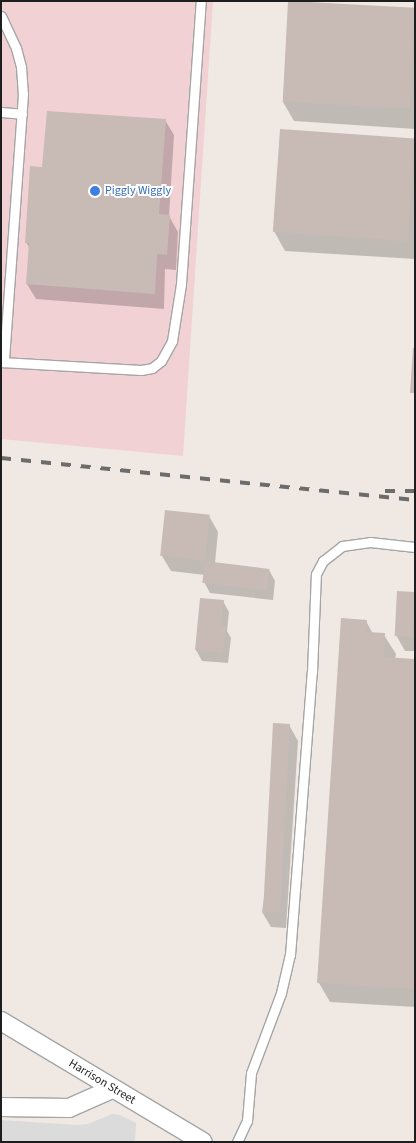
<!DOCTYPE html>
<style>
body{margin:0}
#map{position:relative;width:416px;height:1143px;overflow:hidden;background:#f0e9e3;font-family:"Source Sans 3",sans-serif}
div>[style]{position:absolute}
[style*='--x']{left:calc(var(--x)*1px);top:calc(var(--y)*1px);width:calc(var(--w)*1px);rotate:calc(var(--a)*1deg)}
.residential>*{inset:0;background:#dcdbdb}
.commercial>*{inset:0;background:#f2d1d4}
.shadow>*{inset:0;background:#0003}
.building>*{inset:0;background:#c8bbb6;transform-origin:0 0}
.roads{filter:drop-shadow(1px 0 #a5a5a5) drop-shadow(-1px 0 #a5a5a5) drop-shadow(0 1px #a5a5a5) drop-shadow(0 -1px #a5a5a5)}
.service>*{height:9px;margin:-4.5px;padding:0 4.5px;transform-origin:4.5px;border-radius:4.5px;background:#fff}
.minor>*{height:18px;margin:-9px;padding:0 9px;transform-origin:9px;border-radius:9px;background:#fff}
.rail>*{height:4px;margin-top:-2px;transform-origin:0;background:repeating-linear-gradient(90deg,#6c6c6c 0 10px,transparent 0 20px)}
.dots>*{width:14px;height:14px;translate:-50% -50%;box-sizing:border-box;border:2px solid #fff;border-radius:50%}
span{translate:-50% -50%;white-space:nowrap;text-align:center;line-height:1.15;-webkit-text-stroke:4px #fff;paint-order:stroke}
.shop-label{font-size:12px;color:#366cbe}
.left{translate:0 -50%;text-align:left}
.street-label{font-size:12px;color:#1e1e1e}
.frame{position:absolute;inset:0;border:2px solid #1e1e1e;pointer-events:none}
</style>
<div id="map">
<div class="residential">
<div style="clip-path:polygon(112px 1114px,120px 1115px,136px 1123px,135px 1142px,1px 1142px,1px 1120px,77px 1125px,88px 1124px)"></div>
</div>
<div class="commercial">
<div style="clip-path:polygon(1px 1px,213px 1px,183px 456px,1px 439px)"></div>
</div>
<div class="shadow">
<div style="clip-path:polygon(289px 1px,415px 9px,415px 129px,294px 121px,283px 102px)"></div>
<div style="clip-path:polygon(165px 120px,174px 135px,169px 216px,178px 232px,176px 270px,165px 269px,164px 309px,36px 299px,27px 284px,30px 249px,26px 242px,43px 169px)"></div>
<div style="clip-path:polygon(415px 139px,415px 259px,285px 251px,274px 231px)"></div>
<div style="clip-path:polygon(209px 516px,218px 532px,215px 563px,269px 570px,275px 581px,273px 600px,210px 593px,204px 582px,205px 575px,171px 571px,162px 556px)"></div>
<div style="clip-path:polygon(415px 594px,415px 651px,405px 651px,396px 635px)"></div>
<div style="clip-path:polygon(223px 601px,229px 612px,227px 631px,231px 638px,228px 663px,202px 661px,196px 650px)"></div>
<div style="clip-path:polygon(366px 621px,373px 634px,384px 635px,396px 654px,395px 659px,415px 661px,415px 1007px,330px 1002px,319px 983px)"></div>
<div style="clip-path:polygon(289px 725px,298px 741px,286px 928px,271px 927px,262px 912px)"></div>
</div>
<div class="building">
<div style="left:288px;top:1px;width:127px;height:101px;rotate:3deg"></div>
<div style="clip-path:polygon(47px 111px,166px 119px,159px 214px,170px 215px,167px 255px,157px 254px,155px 294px,26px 284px,29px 243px,25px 243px,30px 166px,42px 167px)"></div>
<div style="left:280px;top:129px;width:135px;height:103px;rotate:4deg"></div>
<div style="clip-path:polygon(413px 348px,415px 348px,415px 393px,410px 393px)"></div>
<div style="left:165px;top:510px;width:45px;height:46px;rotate:6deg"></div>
<div style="left:205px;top:561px;width:65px;height:22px;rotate:7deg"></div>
<div style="left:397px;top:591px;width:18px;height:45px;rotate:3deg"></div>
<div style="clip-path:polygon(200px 598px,224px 600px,221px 625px,226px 626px,223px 653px,195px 650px)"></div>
<div style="clip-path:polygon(341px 618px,367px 620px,366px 632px,385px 633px,384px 657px,415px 659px,415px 989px,317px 983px)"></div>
<div style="left:273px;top:723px;width:17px;height:189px;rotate:3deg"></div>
</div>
<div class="roads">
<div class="service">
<div style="--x:1;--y:16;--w:35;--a:65"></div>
<div style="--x:16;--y:48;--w:20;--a:75"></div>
<div style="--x:21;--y:67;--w:27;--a:86"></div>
<div style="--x:23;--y:94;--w:269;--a:94.1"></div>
<div style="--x:1;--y:112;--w:21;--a:5"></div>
<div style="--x:1;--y:362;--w:140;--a:3.3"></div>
<div style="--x:141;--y:370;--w:11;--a:-10"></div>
<div style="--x:152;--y:368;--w:11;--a:-38"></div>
<div style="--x:161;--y:361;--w:23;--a:-61"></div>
<div style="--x:172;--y:341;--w:58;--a:-81"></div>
<div style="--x:181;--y:284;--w:284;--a:-86"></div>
<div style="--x:237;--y:1142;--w:23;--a:-65"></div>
<div style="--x:247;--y:1121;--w:48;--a:-85.2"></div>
<div style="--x:251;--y:1073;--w:85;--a:-69.4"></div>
<div style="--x:281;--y:993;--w:39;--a:-77"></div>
<div style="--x:290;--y:955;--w:284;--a:-85.6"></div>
<div style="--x:312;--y:672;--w:98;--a:-87.7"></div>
<div style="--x:316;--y:574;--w:15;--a:-62"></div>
<div style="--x:323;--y:561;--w:24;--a:-38"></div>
<div style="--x:342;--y:546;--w:28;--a:-8"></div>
<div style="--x:370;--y:542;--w:45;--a:6.3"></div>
</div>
<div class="minor">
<div style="--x:1;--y:1021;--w:235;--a:30.9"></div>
<div style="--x:1;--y:1107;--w:68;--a:0.8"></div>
<div style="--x:69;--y:1108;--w:47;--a:-23.8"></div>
</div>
</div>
<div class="rail">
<div style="--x:1;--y:458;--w:416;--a:5.8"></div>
<div style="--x:385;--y:491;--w:30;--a:0"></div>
</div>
<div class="dots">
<div style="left:95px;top:191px;background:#3f7fe0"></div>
</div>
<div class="shop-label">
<span class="left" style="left:105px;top:191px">Piggly Wiggly</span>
</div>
<div class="street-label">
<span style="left:102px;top:1082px;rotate:31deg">Harrison Street</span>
</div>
<div class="frame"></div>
</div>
